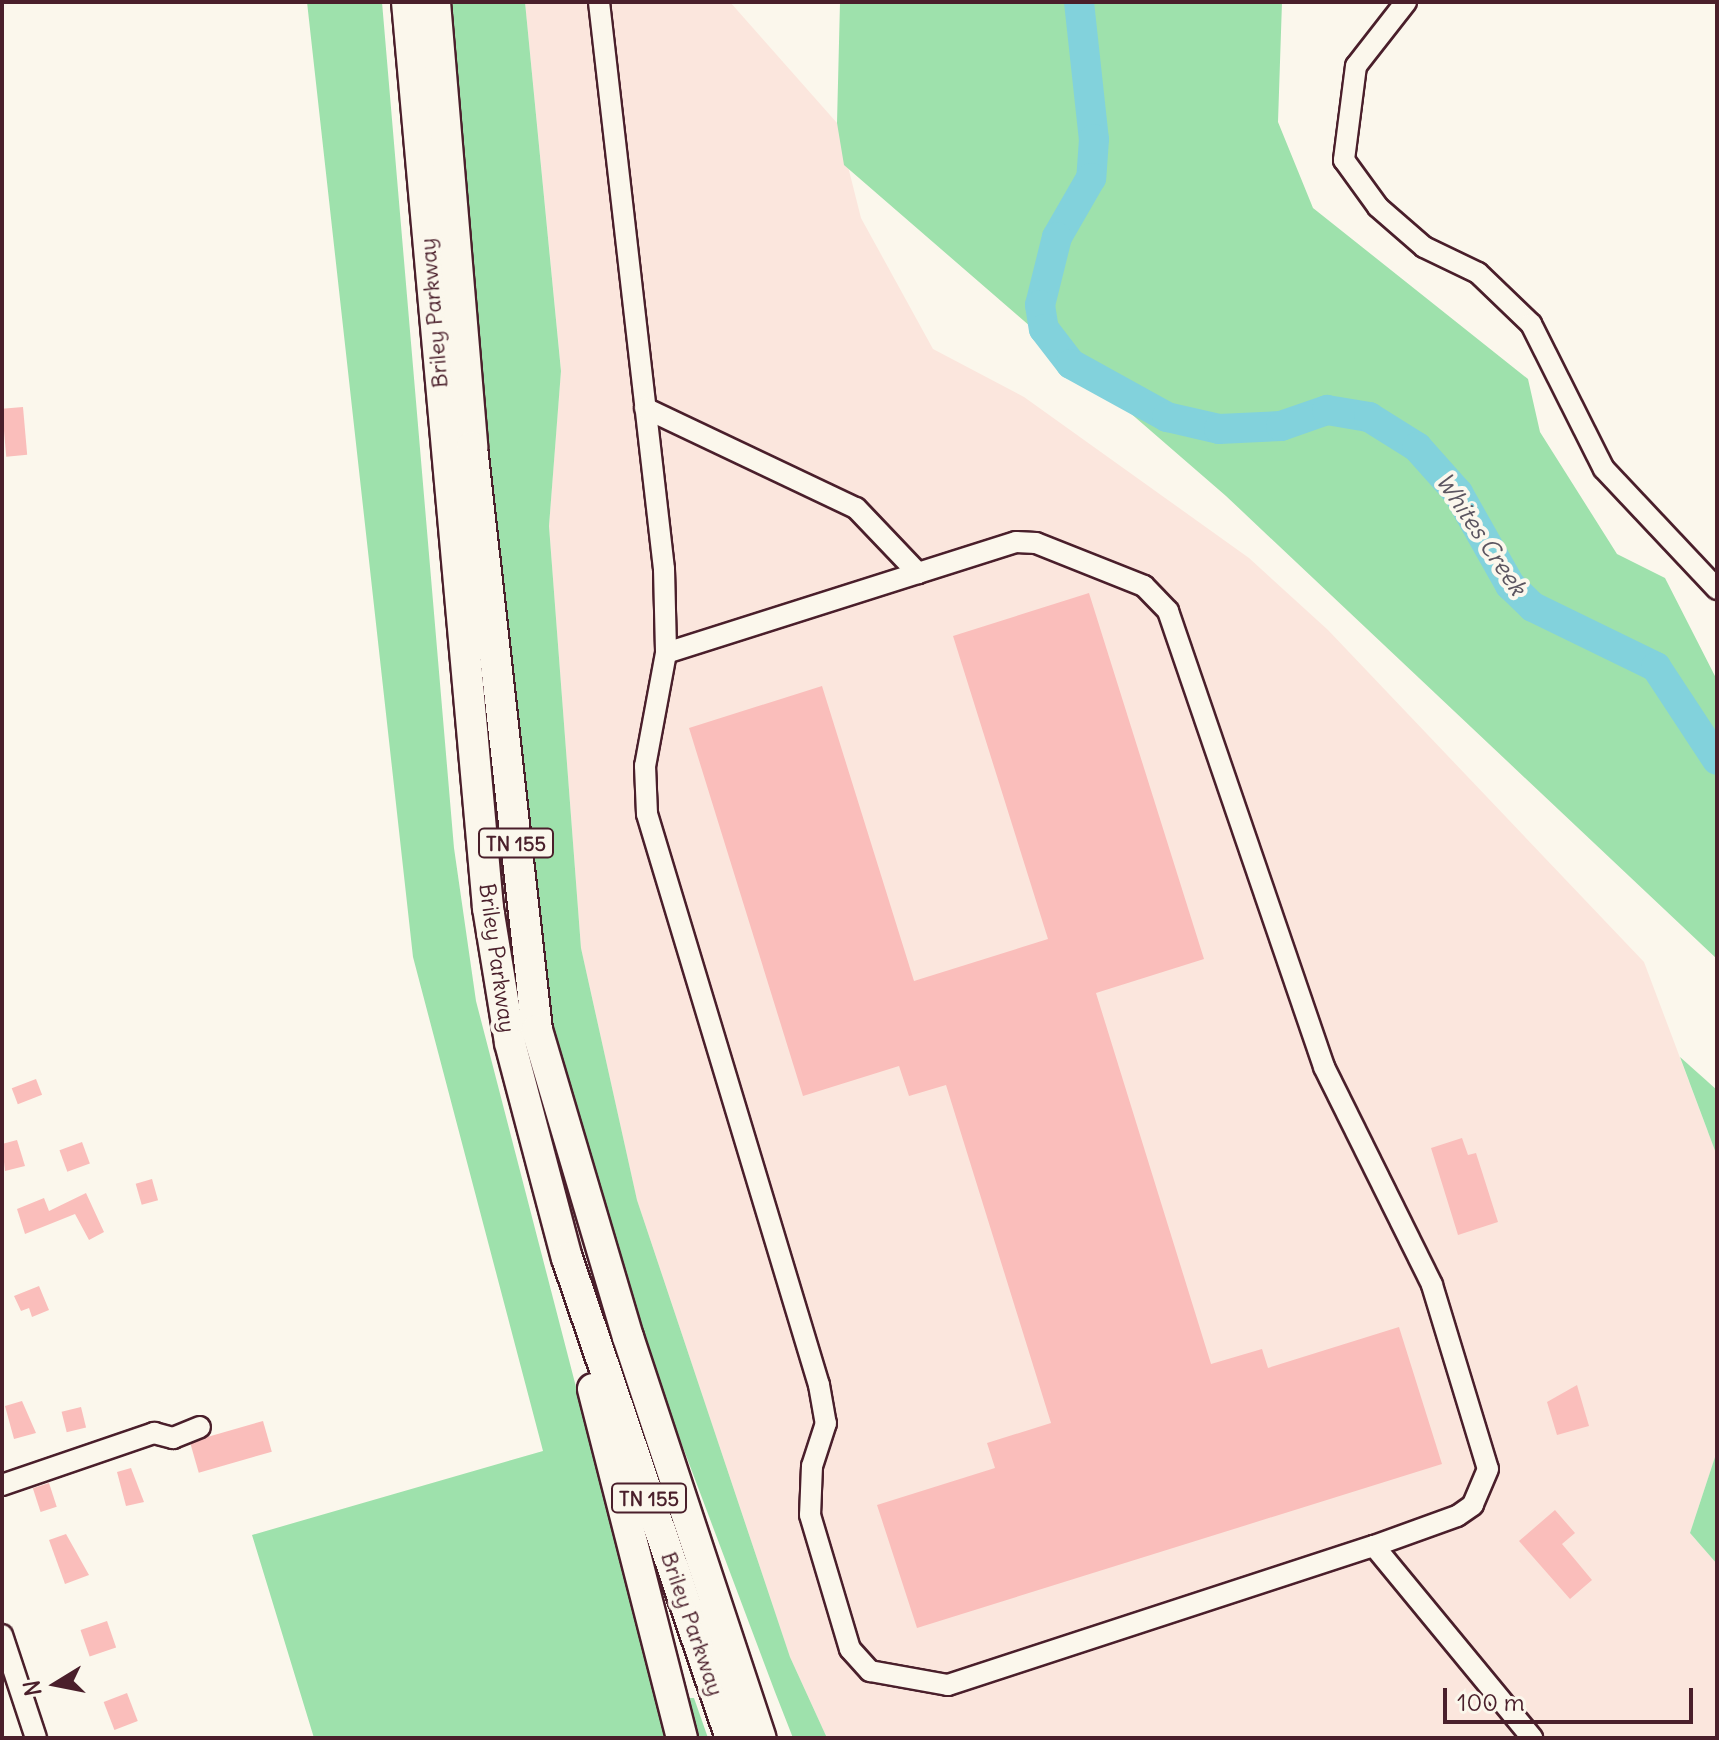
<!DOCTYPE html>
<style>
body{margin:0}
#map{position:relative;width:1719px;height:1740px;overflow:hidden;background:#fbf7ec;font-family:Delius,sans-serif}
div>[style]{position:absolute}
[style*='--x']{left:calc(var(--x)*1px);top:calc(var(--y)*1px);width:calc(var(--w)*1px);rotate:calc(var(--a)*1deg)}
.built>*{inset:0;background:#fbe6dd}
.green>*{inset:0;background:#9ee1ac}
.river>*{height:30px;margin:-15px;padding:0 15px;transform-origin:15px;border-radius:15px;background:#82d2dc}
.building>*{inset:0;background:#fabebb;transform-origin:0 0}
.roads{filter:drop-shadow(2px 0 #4a1f2b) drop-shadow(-2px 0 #4a1f2b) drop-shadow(0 2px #4a1f2b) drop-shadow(0 -2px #4a1f2b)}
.minor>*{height:20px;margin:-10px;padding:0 10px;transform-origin:10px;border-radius:10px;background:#fbf7ec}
.highway>*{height:30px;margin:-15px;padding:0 15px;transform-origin:15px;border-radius:15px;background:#fbf7ec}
span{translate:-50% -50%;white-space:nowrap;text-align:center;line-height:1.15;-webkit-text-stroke:8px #fbf7ec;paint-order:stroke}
.shield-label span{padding:2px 6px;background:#fbf7ec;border:2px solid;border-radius:6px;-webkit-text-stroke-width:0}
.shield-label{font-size:20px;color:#4a1f2b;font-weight:700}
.street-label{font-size:22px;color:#4a1f2b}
.water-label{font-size:24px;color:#5b5560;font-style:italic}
.frame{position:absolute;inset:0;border:4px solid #4a1f2b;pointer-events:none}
.north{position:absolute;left:16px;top:1644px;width:80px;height:80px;-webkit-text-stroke:6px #fbf7ec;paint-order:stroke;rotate:260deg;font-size:22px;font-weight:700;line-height:32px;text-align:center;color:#4a1f2b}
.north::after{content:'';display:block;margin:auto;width:28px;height:36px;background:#4a1f2b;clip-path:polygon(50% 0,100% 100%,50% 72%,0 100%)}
.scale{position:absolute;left:1443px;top:1688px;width:250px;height:36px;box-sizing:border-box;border:4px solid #4a1f2b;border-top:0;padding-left:10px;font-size:24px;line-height:28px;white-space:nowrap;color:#4a1f2b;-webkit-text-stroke:6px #fbf7ec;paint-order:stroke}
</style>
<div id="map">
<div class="built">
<div style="clip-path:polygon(525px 2px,730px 2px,837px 123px,861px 218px,933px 349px,1024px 397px,1249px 558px,1328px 630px,1644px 962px,1717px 1156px,1717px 1451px,1690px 1533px,1717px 1564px,1717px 1738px,827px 1738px,790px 1657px,637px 1200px,581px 948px,549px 526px,561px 370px)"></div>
</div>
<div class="green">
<div style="clip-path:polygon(307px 2px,382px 2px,454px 848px,476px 1001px,667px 1738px,314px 1738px,252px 1535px,543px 1451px,413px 957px)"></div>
<div style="clip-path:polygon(452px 2px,525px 2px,561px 371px,549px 526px,581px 948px,637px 1200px,790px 1657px,827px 1738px,793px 1738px,775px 1692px,649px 1357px,549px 1029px,524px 871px)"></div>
<div style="clip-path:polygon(840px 2px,1282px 2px,1278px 122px,1313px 208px,1528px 379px,1540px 432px,1617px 554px,1665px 578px,1717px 680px,1717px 959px,1226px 496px,844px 165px,837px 123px)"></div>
<div style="clip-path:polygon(1680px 1057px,1717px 1090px,1717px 1156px)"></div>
<div style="clip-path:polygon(1717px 1451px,1717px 1564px,1690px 1533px)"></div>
<div style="clip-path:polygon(683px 1698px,694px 1698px,708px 1738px,691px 1738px)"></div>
</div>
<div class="river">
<div style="--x:1079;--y:2;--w:138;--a:83.8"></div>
<div style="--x:1094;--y:139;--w:39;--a:94"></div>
<div style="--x:1091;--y:178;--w:68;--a:120"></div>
<div style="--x:1057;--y:237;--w:70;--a:104"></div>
<div style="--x:1040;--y:305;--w:24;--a:81"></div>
<div style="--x:1044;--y:329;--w:44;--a:52.4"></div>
<div style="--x:1071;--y:364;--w:110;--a:28.9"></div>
<div style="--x:1167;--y:417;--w:53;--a:13"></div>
<div style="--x:1219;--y:429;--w:62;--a:-2.8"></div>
<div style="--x:1281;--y:426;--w:49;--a:-19.2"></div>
<div style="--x:1327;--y:410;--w:43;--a:9.5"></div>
<div style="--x:1369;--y:417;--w:57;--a:32"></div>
<div style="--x:1417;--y:447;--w:62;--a:48.3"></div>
<div style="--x:1458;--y:493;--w:106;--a:60.5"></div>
<div style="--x:1510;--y:585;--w:32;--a:44"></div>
<div style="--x:1533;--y:607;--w:137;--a:26"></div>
<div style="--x:1656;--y:667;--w:111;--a:56.7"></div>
</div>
<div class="building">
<div style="left:23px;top:407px;width:48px;height:21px;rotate:85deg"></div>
<div style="clip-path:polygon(1089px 593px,1204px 959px,1096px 993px,1211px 1364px,1262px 1349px,1268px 1368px,1399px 1327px,1442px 1464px,917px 1628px,877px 1505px,995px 1468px,987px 1443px,1051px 1423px,946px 1085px,909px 1096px,899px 1066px,803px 1096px,689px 728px,822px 686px,914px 981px,1048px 939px,953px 636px)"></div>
<div style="left:36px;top:1079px;width:17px;height:26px;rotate:69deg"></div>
<div style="clip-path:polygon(1462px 1138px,1468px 1155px,1476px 1153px,1498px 1222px,1458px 1235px,1431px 1148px)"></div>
<div style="clip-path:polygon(17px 1140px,25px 1166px,5px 1171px,2px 1144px)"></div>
<div style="left:82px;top:1142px;width:23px;height:24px;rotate:70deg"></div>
<div style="left:152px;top:1179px;width:22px;height:17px;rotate:74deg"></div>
<div style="clip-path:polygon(86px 1193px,104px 1232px,89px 1240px,75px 1214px,25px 1234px,17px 1209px,44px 1198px,49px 1211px)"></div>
<div style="clip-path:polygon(39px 1286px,49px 1310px,32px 1317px,29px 1308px,21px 1311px,14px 1296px)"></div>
<div style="clip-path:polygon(1577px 1385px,1589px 1426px,1557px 1435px,1547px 1402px)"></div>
<div style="clip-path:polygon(22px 1401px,36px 1433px,14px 1439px,5px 1406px)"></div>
<div style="left:81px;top:1407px;width:21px;height:20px;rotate:76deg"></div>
<div style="left:263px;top:1421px;width:32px;height:76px;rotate:74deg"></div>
<div style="clip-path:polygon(131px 1468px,144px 1502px,126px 1506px,117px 1472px)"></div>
<div style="left:49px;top:1483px;width:25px;height:17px;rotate:72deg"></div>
<div style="clip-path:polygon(1555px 1510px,1575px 1533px,1562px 1544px,1592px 1580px,1570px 1599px,1519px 1541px)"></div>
<div style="clip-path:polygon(66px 1534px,89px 1575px,65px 1584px,49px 1540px)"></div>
<div style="left:107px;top:1621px;width:28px;height:28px;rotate:71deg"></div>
<div style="left:127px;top:1693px;width:30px;height:25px;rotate:69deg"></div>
</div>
<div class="roads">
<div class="minor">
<div style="--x:599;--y:2;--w:571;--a:83.46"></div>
<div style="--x:664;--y:569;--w:84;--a:88.6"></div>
<div style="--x:666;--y:653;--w:115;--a:100.5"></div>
<div style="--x:645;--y:766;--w:48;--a:87.6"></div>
<div style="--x:647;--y:814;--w:596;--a:73.24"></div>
<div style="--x:819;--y:1385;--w:39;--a:80"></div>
<div style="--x:826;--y:1423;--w:45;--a:108"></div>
<div style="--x:812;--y:1466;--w:49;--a:92.3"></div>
<div style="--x:810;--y:1515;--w:140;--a:73.4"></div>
<div style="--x:850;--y:1649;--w:30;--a:48"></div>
<div style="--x:870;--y:1671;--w:79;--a:10.2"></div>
<div style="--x:948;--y:1685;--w:448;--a:-18.1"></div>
<div style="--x:1406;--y:2;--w:81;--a:128"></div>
<div style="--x:1356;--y:66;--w:95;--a:97.3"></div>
<div style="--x:1344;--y:160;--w:58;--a:54.1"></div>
<div style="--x:1378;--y:207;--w:61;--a:41"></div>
<div style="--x:1424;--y:247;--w:60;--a:25.7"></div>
<div style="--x:1478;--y:273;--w:74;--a:43.9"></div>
<div style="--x:1531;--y:324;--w:162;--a:63.3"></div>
<div style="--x:1604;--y:469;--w:165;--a:46.7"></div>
<div style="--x:645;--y:408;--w:233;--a:25.4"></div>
<div style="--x:856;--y:508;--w:90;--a:46.4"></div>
<div style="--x:666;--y:653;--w:367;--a:-17.6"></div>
<div style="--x:1016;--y:542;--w:20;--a:3"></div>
<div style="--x:1036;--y:543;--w:116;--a:21.7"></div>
<div style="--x:1144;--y:586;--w:35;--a:46"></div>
<div style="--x:1168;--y:611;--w:482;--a:71.1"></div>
<div style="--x:1324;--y:1067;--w:243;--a:63.6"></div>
<div style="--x:1432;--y:1285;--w:192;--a:73.1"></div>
<div style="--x:1488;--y:1469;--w:39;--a:113"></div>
<div style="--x:1473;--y:1505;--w:19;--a:145"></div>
<div style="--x:1457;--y:1516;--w:88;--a:160.1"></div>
<div style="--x:1374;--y:1546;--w:249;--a:50.5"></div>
<div style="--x:2;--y:1485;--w:161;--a:-18.9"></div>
<div style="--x:154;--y:1433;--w:20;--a:15"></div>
<div style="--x:173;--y:1438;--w:29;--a:-22"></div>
<div style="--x:2;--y:1635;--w:108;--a:71.7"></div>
</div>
<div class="highway">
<div style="--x:407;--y:2;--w:910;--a:84.89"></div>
<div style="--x:488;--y:908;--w:137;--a:80.7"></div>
<div style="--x:510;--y:1043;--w:222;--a:75.2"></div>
<div style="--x:567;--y:1258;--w:507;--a:71.14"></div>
<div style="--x:435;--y:2;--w:447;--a:85.2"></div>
<div style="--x:472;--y:447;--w:587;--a:83.64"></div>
<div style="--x:537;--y:1030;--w:320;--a:73.5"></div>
<div style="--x:628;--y:1337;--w:422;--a:71.7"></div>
<div style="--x:593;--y:1389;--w:360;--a:75.7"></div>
</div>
</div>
<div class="shield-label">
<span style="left:516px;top:843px">TN 155</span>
<span style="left:649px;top:1498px">TN 155</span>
</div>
<div class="street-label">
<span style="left:434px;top:313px;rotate:-95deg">Briley Parkway</span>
<span style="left:497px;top:958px;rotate:82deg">Briley Parkway</span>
<span style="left:692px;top:1624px;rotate:71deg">Briley Parkway</span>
</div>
<div class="water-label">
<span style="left:1481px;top:534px;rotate:56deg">Whites Creek</span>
</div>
<div class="frame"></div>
<div class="north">N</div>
<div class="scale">100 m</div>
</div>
